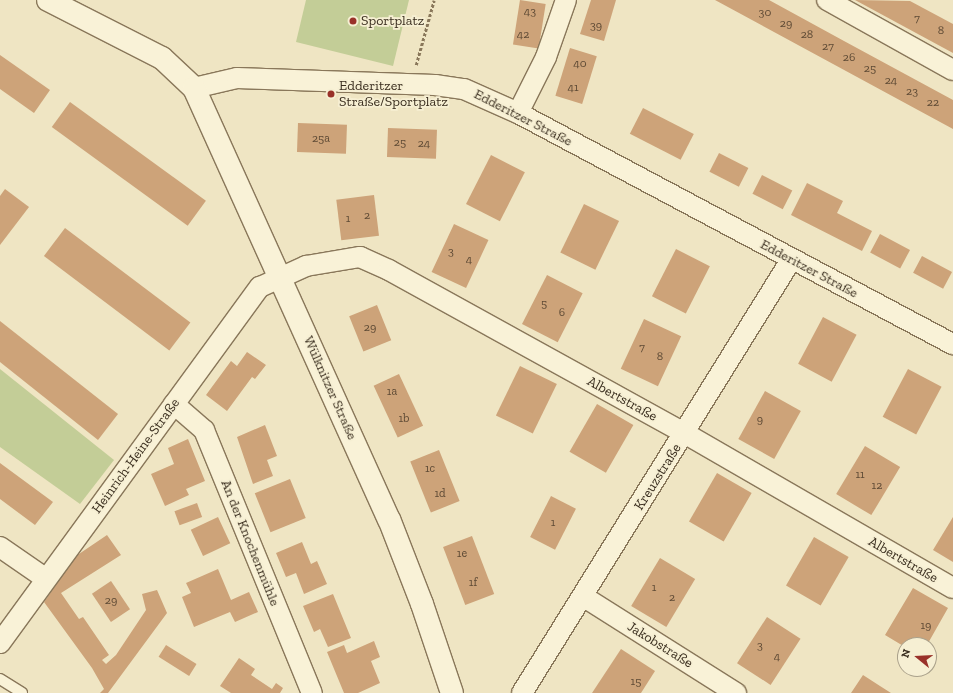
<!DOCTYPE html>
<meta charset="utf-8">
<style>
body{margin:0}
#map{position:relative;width:953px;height:693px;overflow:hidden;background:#efe5c3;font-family:"Zilla Slab",serif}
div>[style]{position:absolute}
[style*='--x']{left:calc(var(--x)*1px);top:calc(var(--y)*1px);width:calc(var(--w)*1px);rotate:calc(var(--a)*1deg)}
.green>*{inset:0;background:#c3cd97}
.building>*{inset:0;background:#cda379;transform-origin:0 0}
.path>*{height:2.5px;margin-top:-1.25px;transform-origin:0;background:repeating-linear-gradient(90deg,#89775a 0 3px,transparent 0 5px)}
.roads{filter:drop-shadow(1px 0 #89775a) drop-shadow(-1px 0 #89775a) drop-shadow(0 1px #89775a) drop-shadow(0 -1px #89775a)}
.service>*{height:10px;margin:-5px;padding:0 5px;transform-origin:5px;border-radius:5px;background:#f9f2d7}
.minor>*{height:20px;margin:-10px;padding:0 10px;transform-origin:10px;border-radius:10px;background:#f9f2d7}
.tertiary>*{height:22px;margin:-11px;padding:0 11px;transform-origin:11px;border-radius:11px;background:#f9f2d7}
.dots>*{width:11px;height:11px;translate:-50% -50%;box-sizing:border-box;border:2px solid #f6efd3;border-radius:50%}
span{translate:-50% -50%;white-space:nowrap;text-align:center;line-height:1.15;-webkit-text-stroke:3.5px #f6efd3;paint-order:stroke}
.number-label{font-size:12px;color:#5e4a35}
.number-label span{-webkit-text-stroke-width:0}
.poi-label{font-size:14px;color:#392d1e}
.left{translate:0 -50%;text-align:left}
.street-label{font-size:14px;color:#392d1e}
.north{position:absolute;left:897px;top:637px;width:40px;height:40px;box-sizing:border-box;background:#f6efd3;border:1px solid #aaa18b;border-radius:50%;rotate:288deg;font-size:11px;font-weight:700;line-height:16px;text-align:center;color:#392d1e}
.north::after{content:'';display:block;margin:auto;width:14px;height:18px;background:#993129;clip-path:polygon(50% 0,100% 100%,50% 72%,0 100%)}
</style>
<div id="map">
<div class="green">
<div style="clip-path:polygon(306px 0,409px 0,393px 66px,296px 42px)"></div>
<div style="clip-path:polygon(0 369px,114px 460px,80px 504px,0 447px)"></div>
</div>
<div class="building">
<div style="left:520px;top:0;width:26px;height:45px;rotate:9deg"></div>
<div style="clip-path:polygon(591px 0,616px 0,604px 41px,580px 34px)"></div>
<div style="clip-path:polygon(715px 0,769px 0,844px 41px,953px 100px,953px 129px)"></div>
<div style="clip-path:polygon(855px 0,910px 1px,953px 24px,953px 53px)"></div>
<div style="left:570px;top:48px;width:28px;height:50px;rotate:17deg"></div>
<div style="clip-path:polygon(0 55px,50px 90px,34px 113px,0 89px)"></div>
<div style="left:70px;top:102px;width:168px;height:31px;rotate:36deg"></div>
<div style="left:643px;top:108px;width:57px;height:29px;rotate:27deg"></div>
<div style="left:298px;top:123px;width:49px;height:29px;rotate:2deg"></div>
<div style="left:388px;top:128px;width:49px;height:29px;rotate:2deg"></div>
<div style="left:719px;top:153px;width:33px;height:21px;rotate:27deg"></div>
<div style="left:491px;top:155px;width:38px;height:55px;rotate:27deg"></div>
<div style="left:762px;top:175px;width:34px;height:21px;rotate:27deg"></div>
<div style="clip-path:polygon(807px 183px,843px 201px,837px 213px,872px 231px,862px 251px,791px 215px)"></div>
<div style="clip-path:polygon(5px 189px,29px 207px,0 245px,0 196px)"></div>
<div style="left:374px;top:195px;width:41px;height:38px;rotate:83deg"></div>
<div style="left:584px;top:204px;width:39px;height:54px;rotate:26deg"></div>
<div style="left:454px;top:224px;width:38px;height:53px;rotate:25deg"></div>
<div style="left:65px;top:228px;width:157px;height:35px;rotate:37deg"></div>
<div style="left:880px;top:234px;width:34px;height:21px;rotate:28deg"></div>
<div style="left:676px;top:249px;width:38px;height:53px;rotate:27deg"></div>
<div style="left:922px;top:256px;width:34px;height:19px;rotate:28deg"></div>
<div style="left:547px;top:275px;width:40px;height:55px;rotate:27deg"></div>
<div style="left:377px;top:305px;width:38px;height:30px;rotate:68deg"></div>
<div style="left:823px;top:317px;width:38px;height:53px;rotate:28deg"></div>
<div style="left:644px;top:319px;width:41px;height:55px;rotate:25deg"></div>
<div style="clip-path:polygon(0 321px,118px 414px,98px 440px,0 362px)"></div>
<div style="clip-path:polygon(247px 352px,266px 365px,255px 379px,252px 377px,227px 411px,206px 395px,231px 361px,237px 366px)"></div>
<div style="left:520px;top:366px;width:41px;height:55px;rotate:26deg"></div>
<div style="left:908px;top:369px;width:38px;height:54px;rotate:28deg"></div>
<div style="left:399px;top:374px;width:57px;height:28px;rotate:65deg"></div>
<div style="left:765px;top:391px;width:41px;height:55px;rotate:29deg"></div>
<div style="left:597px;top:404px;width:42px;height:55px;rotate:30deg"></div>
<div style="clip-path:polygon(265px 425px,277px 456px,267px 460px,273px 476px,253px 484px,237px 437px)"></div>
<div style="clip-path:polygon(188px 439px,205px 481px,186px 489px,189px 495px,165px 506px,151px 474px,174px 464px,168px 448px)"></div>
<div style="left:865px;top:446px;width:41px;height:56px;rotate:31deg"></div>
<div style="left:439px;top:450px;width:55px;height:31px;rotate:68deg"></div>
<div style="clip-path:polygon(0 463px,53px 502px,35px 525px,0 499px)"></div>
<div style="left:717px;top:473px;width:40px;height:56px;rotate:30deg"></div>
<div style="left:290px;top:479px;width:42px;height:38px;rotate:68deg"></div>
<div style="left:551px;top:496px;width:28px;height:46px;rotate:27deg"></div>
<div style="left:197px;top:503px;width:15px;height:24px;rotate:70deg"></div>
<div style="left:218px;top:517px;width:29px;height:30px;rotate:65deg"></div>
<div style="clip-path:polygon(953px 517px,953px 562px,933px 550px)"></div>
<div style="clip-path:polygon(107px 535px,121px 555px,61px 593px,79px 619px,83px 617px,109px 655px,102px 660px,106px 664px,116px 655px,146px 610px,142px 594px,157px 590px,167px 613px,108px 693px,100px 693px,104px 689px,92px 668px,44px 602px,76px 556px)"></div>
<div style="left:472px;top:536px;width:62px;height:31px;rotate:69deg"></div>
<div style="left:814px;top:537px;width:40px;height:56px;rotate:30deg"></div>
<div style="clip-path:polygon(302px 542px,311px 564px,317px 561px,327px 584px,304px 594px,296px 573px,286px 577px,276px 553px)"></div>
<div style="left:660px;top:558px;width:41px;height:56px;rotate:31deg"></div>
<div style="clip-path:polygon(218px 569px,231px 600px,249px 592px,258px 612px,235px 622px,230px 612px,194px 627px,182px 597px,191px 593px,186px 583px)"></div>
<div style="left:111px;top:581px;width:34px;height:23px;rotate:56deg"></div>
<div style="clip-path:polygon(913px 588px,948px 608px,927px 645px,905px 645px,905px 647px,885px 635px)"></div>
<div style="clip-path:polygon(333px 594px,351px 638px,328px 647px,320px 629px,314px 632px,303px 606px)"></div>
<div style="left:767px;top:617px;width:40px;height:55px;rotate:33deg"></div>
<div style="clip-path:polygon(374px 641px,380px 657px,371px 661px,380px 683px,358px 693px,344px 693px,327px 652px,344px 645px,347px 653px)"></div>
<div style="left:166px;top:645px;width:36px;height:14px;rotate:32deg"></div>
<div style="clip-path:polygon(621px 649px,655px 671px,641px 693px,592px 693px)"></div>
<div style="clip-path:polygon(239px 658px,255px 669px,251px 675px,272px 689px,276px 683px,283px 688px,280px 693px,231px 693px,220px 686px)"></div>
<div style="clip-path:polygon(863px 675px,880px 686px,891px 693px,851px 693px)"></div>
</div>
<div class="path">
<div style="--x:416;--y:65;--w:67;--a:-74.5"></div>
</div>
<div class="roads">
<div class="service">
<div style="--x:0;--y:679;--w:26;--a:32"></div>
</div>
<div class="minor">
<div style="--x:827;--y:0;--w:144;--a:29.1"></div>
<div style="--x:194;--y:88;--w:44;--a:-13.1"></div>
<div style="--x:237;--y:78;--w:198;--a:2"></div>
<div style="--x:435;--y:85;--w:29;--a:8"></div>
<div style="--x:464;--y:89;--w:59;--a:24"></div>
<div style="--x:518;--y:113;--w:493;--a:28"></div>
<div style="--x:518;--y:113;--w:63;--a:-63.4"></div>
<div style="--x:546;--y:57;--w:60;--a:-70.7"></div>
<div style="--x:174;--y:404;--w:40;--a:41"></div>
<div style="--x:204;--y:430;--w:284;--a:67.7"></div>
<div style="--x:0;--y:547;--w:55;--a:34.6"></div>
<div style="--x:584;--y:597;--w:180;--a:32.3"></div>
<div style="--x:0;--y:643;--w:441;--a:-53.9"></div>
<div style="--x:260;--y:287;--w:51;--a:-24.5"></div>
<div style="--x:306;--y:266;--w:55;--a:-9.5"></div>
<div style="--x:360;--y:257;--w:32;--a:24"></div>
<div style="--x:389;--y:270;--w:339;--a:28.9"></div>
<div style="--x:686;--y:434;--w:308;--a:30"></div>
<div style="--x:522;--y:693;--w:510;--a:-58.15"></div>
</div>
<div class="tertiary">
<div style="--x:48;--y:0;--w:128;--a:27"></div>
<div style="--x:162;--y:58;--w:44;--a:43.2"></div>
<div style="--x:194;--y:88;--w:473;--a:65.7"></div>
<div style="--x:389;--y:519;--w:91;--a:68.8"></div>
<div style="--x:422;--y:604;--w:94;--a:71.4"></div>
</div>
</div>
<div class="dots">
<div style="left:353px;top:21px;background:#993129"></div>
<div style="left:331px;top:94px;background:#993129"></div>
</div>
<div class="number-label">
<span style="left:530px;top:12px">43</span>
<span style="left:765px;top:13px">30</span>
<span style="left:917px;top:19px">7</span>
<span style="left:786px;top:24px">29</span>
<span style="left:596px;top:26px">39</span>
<span style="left:941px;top:31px">8</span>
<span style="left:523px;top:35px">42</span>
<span style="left:807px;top:35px">28</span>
<span style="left:828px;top:47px">27</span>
<span style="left:849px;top:58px">26</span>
<span style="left:580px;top:64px">40</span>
<span style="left:870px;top:69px">25</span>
<span style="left:891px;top:81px">24</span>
<span style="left:573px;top:88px">41</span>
<span style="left:912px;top:92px">23</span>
<span style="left:933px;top:103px">22</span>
<span style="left:321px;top:139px">25a</span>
<span style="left:400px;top:143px">25</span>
<span style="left:424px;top:144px">24</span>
<span style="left:367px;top:216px">2</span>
<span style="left:348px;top:219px">1</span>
<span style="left:451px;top:252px">3</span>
<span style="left:469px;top:260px">4</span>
<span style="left:544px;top:304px">5</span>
<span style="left:562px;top:313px">6</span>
<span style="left:370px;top:328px">29</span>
<span style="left:642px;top:348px">7</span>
<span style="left:660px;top:357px">8</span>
<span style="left:392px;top:392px">1a</span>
<span style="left:404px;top:419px">1b</span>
<span style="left:760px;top:420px">9</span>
<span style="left:430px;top:469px">1c</span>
<span style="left:860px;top:475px">11</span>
<span style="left:877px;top:486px">12</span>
<span style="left:440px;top:494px">1d</span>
<span style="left:553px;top:523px">1</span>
<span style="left:462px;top:554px">1e</span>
<span style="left:473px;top:583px">1f</span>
<span style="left:654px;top:588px">1</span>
<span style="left:672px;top:598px">2</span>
<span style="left:111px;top:601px">29</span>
<span style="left:926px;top:626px">19</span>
<span style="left:760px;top:646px">3</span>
<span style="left:777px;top:657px">4</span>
<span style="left:636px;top:682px">15</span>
</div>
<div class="poi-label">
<span class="left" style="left:361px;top:21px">Sportplatz</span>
<span class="left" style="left:339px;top:94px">Edderitzer<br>Straße/Sportplatz</span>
</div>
<div class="street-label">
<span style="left:523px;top:118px;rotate:27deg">Edderitzer Straße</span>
<span style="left:809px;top:269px;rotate:28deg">Edderitzer Straße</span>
<span style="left:330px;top:388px;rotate:66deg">Wülknitzer Straße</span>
<span style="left:622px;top:399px;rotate:29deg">Albertstraße</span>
<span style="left:136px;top:456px;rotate:-54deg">Heinrich-Heine-Straße</span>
<span style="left:658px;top:477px;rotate:-58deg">Kreuzstraße</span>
<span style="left:250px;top:543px;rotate:68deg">An der Knochenmühle</span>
<span style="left:903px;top:560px;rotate:30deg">Albertstraße</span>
<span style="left:660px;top:645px;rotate:32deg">Jakobstraße</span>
</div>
<div class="north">N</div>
</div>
